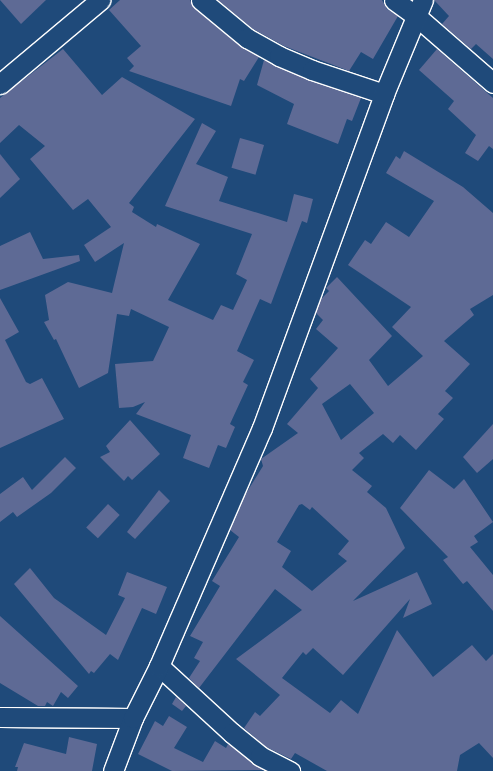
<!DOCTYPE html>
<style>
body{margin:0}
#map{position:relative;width:493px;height:771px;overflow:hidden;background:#1f4a7a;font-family:"Gochi Hand",sans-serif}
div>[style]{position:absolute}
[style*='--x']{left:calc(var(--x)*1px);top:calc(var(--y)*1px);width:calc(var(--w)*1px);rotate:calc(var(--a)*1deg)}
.building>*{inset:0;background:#5e6a95;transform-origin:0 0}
.roads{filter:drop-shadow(1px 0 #fff) drop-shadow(-1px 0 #fff) drop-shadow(0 1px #fff) drop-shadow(0 -1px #fff)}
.street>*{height:19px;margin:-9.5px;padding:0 9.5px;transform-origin:9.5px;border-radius:9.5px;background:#1f4a7a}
span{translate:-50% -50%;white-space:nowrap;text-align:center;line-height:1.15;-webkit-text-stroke:4px #1f4a7a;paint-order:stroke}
</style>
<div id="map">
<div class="building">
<div style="clip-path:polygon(0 0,46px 0,21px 24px)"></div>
<div style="clip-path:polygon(120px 0,190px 0,194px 8px,240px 46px,259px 57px,244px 81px,240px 79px,231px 106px,129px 71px,134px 66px,127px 58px,141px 46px,109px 10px)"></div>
<div style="clip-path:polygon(218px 0,382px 0,387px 9px,398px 16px,373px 59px,361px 52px,349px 71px,284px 46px,253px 29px)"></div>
<div style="clip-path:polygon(434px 0,493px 0,493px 59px,476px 44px,471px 49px,442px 24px,449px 16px)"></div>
<div style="clip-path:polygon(63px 49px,102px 95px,122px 77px,195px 119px,129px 203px,134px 207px,132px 212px,156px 227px,157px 224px,200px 244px,168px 300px,213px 320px,221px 305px,233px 310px,247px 280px,236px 274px,252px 234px,165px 206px,202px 123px,216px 131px,196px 164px,228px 177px,219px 201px,287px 222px,294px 194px,313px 199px,307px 223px,302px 221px,271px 304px,260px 299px,237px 351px,254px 360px,243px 382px,248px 385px,230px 424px,235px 427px,226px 448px,218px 445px,209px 468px,183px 458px,191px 435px,136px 414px,145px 402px,133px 407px,119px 408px,115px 364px,153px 361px,169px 327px,131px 309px,129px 316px,117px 314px,108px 373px,79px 388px,56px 339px,54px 340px,44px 322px,49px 320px,45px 295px,68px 282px,112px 293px,124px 243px,95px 262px,84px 245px,111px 227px,88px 199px,73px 210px,30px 159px,45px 146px,19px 125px,0 143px,0 98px)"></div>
<div style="clip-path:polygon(437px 49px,493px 98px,493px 149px,489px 146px,478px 161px,465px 153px,476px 135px,448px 109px,454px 101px,419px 70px)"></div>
<div style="clip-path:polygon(264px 60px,308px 80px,361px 98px,352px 121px,347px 119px,338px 144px,287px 124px,294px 104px,257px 85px)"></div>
<div style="left:240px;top:138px;width:25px;height:31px;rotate:16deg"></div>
<div style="clip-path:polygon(evenodd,404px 151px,463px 187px,493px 213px,493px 295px,470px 309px,474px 315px,444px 341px,470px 364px,445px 391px,453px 398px,438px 414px,444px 419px,416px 450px,400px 435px,393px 443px,383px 434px,359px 453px,364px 458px,352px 470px,372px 486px,367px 492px,386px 508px,405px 548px,353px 601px,417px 572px,432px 604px,403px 618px,410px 599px,343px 675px,313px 648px,306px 655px,303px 652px,282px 678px,330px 713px,341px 700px,358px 714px,397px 630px,433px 677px,472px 645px,486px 661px,493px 654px,493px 758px,479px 743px,460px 755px,457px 771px,327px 771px,295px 753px,291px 759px,266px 747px,244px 728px,255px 712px,260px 716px,280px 695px,236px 659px,302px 610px,275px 589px,199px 688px,189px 678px,200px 661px,194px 658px,203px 642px,190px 636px,220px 586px,212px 581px,239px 537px,230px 530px,245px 495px,263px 466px,261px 459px,298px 433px,287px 424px,318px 388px,310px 379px,338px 348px,316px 329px,323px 320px,316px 313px,320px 300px,329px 291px,326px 288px,337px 277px,392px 336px,369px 360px,388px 386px,423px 356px,392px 327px,411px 307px,348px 265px,365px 240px,371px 244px,386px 222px,409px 237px,434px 201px,386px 173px,396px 156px,400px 159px,404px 151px,350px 384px,374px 413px,341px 440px,322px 404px,350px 384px,404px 151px,302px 504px,310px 510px,312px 507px,349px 541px,338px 554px,347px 561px,312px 591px,282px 567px,291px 551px,277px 542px,299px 505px,302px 504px)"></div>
<div style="clip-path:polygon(0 154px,20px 179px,0 198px)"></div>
<div style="clip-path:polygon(30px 232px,43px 259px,79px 255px,80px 261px,0 290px,0 246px)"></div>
<div style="clip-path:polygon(0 298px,19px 332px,5px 340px,26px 382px,30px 384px,42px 378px,64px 419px,0 448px)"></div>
<div style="clip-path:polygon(130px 420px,160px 454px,132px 480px,128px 476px,124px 481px,100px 457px,110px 452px,106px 446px)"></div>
<div style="clip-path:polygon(493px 424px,493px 459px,477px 473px,463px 457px)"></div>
<div style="clip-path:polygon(65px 457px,76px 468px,51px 493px,17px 517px,13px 512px,0 522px,0 494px,23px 477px,32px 490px)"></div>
<div style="clip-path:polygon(429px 470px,454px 489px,464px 479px,493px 522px,474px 536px,478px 542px,470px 547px,493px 575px,493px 611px,467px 581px,463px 584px,443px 560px,448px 557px,400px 508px)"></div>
<div style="clip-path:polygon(159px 490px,170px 501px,135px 539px,127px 532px)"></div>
<div style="left:108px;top:504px;width:16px;height:32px;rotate:43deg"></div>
<div style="clip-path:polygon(30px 568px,54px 598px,106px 635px,125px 598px,118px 595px,127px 572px,167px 587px,156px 614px,142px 608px,118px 660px,110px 654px,94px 673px,91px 671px,89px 674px,14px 584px)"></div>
<div style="clip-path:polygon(0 616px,78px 686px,68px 698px,61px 692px,53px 706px,47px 702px,45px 706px,38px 706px,0 683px)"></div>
<div style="clip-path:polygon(176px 697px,186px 706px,182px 711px,172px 704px)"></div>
<div style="clip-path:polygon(169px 716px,187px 727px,174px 748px,203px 762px,215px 741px,226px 748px,228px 744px,264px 770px,172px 771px,138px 754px,155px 721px,163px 726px)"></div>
<div style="clip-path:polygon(69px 737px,97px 744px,92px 771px,17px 771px,18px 767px,15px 767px,24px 743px,66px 754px)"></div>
</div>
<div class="roads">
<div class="street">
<div style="--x:201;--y:0;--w:60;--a:39.6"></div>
<div style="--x:247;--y:38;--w:37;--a:29"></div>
<div style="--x:279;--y:56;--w:36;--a:23"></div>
<div style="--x:312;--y:70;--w:76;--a:18.4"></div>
<div style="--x:394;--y:0;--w:27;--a:36"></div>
<div style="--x:416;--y:16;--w:102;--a:41"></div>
<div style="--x:0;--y:84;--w:131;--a:-40"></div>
<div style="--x:159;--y:666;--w:99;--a:42.5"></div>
<div style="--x:232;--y:733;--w:36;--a:39"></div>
<div style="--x:260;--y:756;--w:34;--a:27"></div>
<div style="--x:0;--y:717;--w:133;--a:0.4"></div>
<div style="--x:113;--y:771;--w:57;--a:-69.3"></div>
<div style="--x:133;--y:718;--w:58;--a:-63.4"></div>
<div style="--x:159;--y:666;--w:259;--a:-66.6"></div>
<div style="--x:262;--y:428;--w:356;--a:-69.9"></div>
<div style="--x:384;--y:94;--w:102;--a:-67.5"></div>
</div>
</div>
</div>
